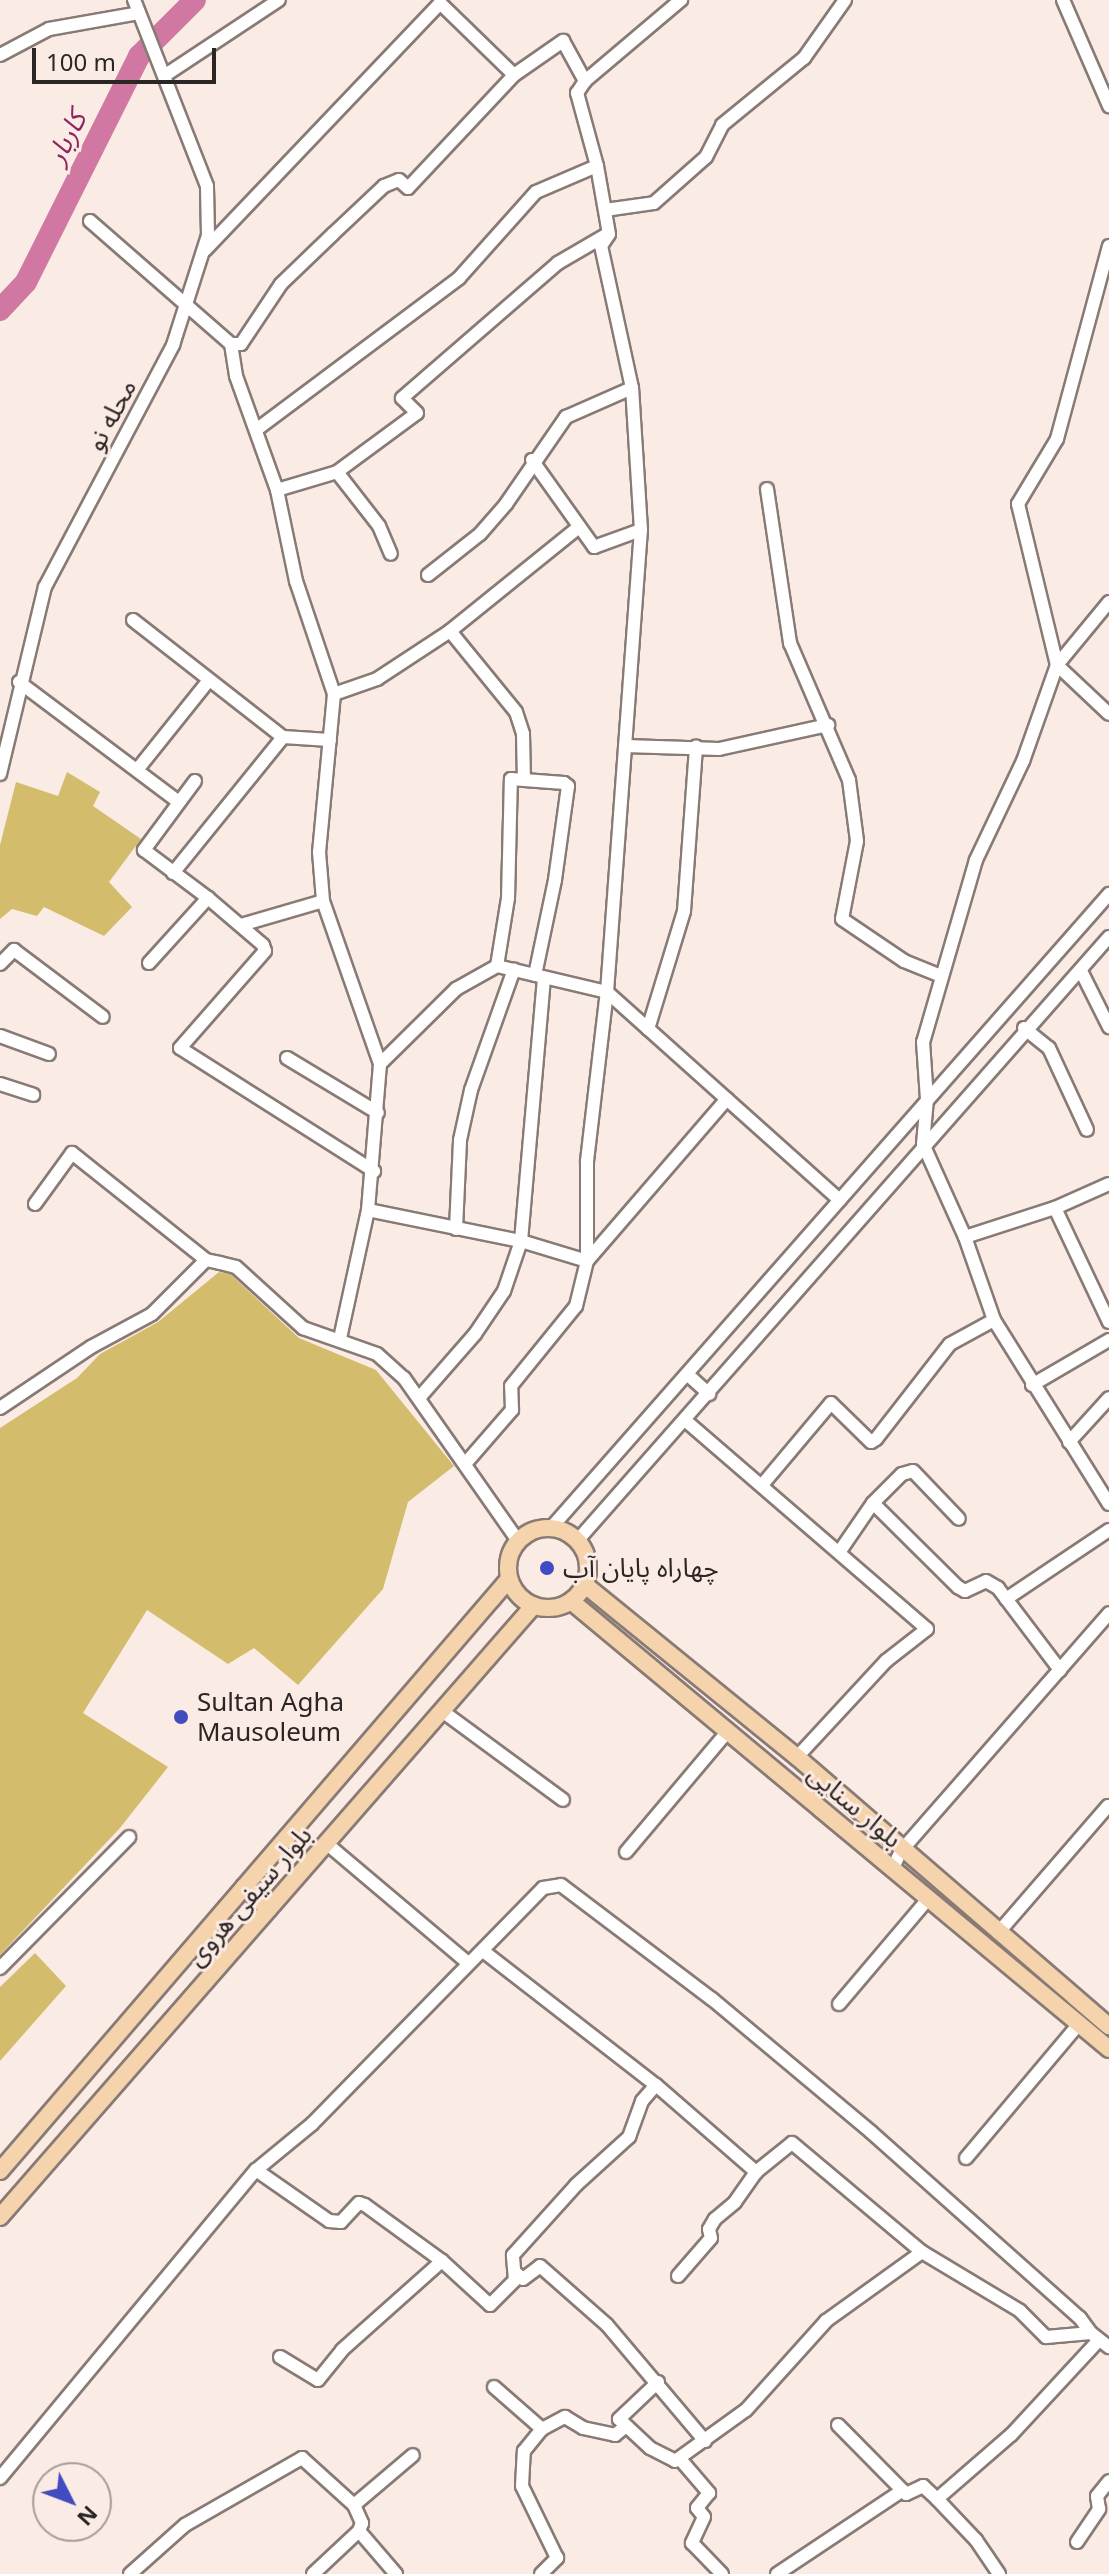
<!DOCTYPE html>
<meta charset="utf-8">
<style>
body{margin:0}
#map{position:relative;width:1109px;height:2574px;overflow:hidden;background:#fbebe5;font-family:"Noto Sans","Noto Sans Arabic",sans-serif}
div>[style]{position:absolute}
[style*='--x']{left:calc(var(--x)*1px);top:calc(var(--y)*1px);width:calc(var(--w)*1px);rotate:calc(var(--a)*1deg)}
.green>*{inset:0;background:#d3bd6c}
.river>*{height:22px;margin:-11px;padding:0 11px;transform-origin:11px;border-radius:11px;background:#d078a1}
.roads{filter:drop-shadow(2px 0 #887a75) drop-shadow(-2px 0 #887a75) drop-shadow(0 2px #887a75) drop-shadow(0 -2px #887a75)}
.minor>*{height:12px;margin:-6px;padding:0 6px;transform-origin:6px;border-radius:6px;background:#fff}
.major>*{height:16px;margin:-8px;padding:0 8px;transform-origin:8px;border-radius:8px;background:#f5d3ac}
.major>.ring{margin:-8px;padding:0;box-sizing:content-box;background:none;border:16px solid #f5d3ac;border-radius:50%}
.dots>*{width:22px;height:22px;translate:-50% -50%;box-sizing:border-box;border:4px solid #fbebe5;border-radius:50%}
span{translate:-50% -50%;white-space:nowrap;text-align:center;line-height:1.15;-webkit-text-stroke:6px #fbebe5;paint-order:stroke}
.street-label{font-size:26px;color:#2b2523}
.poi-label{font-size:26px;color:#2b2523}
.left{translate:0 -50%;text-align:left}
.water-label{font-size:28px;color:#90265f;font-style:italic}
.north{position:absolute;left:32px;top:2462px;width:80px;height:80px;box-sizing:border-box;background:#fbebe5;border:2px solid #a89c97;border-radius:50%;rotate:132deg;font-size:22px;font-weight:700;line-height:32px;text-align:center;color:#2b2523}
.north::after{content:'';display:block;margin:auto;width:28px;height:36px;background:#424bbf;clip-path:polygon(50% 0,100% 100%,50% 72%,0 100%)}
.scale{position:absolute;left:32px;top:48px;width:184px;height:36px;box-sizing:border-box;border:4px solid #2b2523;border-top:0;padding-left:10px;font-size:24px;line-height:28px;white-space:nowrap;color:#2b2523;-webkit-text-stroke:6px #fbebe5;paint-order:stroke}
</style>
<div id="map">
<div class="green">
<div style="clip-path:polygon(67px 772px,100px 792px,93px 806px,141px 839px,109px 882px,132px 907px,104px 936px,44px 907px,37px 916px,12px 909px,0 919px,0 845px,16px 782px,58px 796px)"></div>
<div style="clip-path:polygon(219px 1272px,230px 1274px,299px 1338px,376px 1370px,454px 1466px,408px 1502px,383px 1589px,298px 1685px,254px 1648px,228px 1664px,147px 1610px,83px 1713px,168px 1767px,120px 1828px,0 1955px,0 1428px,77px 1378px,100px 1354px,158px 1322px)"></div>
<div style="clip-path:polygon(35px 1953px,66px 1986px,0 2061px,0 1987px)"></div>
</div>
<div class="river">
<div style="--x:0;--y:310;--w:38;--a:-47"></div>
<div style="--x:26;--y:282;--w:253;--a:-63.4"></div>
<div style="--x:139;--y:56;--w:79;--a:-45"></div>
</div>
<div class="roads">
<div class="minor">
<div style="--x:1063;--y:0;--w:116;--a:66.5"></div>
<div style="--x:0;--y:55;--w:55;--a:-28"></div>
<div style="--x:49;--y:29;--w:91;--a:-10.1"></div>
<div style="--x:167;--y:74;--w:134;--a:-33.5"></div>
<div style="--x:605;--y:210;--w:49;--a:-8.1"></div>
<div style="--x:654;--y:203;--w:69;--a:-41.5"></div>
<div style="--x:706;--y:157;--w:36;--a:-63"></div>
<div style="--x:722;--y:125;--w:106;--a:-39.3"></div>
<div style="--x:804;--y:58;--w:71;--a:-54.7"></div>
<div style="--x:90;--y:221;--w:187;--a:41.1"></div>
<div style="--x:231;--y:344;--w:32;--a:81"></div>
<div style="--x:236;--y:376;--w:121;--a:70.2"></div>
<div style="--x:277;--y:490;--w:93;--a:78.2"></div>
<div style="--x:296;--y:581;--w:119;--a:71.4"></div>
<div style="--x:334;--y:694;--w:159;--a:95.4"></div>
<div style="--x:319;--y:852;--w:49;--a:85.3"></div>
<div style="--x:323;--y:901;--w:173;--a:70.7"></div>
<div style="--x:380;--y:1064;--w:146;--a:94.7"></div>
<div style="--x:368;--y:1210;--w:131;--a:102.3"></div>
<div style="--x:1109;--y:246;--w:200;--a:105.1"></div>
<div style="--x:1057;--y:439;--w:76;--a:121"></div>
<div style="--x:1018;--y:504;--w:166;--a:76.4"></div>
<div style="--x:1057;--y:665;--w:71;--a:43.3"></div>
<div style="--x:205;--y:250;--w:341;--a:-46.4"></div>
<div style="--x:440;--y:3;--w:103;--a:44.2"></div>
<div style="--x:231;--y:344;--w:10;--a:0"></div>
<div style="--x:241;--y:344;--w:72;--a:-56.3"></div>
<div style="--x:281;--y:284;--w:72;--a:-43.9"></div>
<div style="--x:333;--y:234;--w:70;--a:-43.3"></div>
<div style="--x:384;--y:186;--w:16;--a:-22"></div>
<div style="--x:399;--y:180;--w:12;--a:42"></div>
<div style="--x:408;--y:188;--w:155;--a:-46.8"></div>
<div style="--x:514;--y:75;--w:60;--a:-34.8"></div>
<div style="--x:563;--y:41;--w:46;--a:61.2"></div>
<div style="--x:256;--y:430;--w:254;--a:-36.8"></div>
<div style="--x:459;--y:278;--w:115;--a:-48.2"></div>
<div style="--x:536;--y:192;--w:66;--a:-23.1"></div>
<div style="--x:532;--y:460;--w:107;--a:54.5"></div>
<div style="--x:594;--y:547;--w:50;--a:-19.9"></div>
<div style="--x:337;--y:472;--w:68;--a:52.1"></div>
<div style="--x:379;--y:526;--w:30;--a:67"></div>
<div style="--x:767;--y:489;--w:156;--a:81.5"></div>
<div style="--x:790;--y:643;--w:149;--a:66.7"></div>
<div style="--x:849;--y:780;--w:62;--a:82.5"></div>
<div style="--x:857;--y:841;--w:79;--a:100.9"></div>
<div style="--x:842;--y:919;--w:75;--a:34.1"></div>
<div style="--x:904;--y:961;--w:40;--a:22"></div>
<div style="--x:277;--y:490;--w:63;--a:-16.7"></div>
<div style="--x:337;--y:472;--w:99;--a:-36.4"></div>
<div style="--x:417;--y:413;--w:21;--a:-135"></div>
<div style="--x:402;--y:398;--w:206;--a:-40.9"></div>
<div style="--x:558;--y:263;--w:56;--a:-30.3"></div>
<div style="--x:428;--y:575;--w:66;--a:-38.3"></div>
<div style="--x:480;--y:534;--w:40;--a:-49"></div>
<div style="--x:506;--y:504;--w:106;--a:-55.4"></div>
<div style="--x:566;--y:417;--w:72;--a:-23.7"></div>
<div style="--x:1109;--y:602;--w:82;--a:129.5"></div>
<div style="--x:1057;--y:665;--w:102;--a:109.5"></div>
<div style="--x:1023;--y:761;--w:110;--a:115.4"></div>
<div style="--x:976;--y:860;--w:190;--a:106.2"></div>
<div style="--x:923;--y:1042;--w:57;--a:86"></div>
<div style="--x:927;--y:1099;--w:45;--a:95.1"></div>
<div style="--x:923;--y:1144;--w:102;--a:65.7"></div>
<div style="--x:965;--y:1237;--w:88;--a:70.7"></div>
<div style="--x:994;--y:1320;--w:217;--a:58"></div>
<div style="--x:133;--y:620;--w:190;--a:38"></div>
<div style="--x:283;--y:737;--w:47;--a:3.7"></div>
<div style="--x:450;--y:631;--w:104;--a:50.8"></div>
<div style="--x:516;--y:712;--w:23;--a:72"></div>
<div style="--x:523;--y:734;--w:46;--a:88.8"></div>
<div style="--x:19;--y:682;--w:200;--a:36.9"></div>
<div style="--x:334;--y:694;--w:46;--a:-19.2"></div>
<div style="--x:377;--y:679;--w:87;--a:-33.3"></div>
<div style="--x:450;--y:631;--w:166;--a:-38.9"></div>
<div style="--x:625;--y:746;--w:94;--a:1.8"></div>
<div style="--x:719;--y:749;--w:112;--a:-12.4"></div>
<div style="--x:137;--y:770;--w:115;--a:-51.3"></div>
<div style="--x:0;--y:774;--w:192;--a:-76.5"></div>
<div style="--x:45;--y:587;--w:274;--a:-62.1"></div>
<div style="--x:173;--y:345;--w:115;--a:-72.3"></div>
<div style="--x:208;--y:235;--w:49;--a:-91.2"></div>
<div style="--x:207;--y:186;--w:200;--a:-111.4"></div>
<div style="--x:195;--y:781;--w:86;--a:126.5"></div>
<div style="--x:144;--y:850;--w:80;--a:36.9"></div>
<div style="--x:173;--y:873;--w:175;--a:-51"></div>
<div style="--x:241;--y:925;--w:85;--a:-16.3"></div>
<div style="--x:149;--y:963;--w:88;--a:-47.8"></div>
<div style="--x:208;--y:898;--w:72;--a:40.5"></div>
<div style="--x:263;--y:945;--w:6;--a:72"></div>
<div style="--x:265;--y:951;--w:129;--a:131.2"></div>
<div style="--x:180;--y:1048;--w:230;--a:32.4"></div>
<div style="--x:0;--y:964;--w:20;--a:-45"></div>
<div style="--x:14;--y:950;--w:111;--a:37"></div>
<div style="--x:497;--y:966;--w:69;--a:-80.8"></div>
<div style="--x:508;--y:898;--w:119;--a:-88.6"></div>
<div style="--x:511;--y:779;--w:53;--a:4.3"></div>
<div style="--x:564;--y:783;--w:5;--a:37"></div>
<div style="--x:568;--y:786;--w:95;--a:97.9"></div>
<div style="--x:555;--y:880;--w:97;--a:101.9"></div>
<div style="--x:1081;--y:971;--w:63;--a:63.4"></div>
<div style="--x:1024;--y:1028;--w:32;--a:39"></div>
<div style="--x:1049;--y:1048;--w:90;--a:65.1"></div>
<div style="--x:648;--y:1029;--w:123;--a:-73"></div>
<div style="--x:684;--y:911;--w:165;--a:-85.8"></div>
<div style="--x:0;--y:1036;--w:52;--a:20.2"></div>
<div style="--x:287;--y:1058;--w:106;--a:31.1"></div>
<div style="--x:380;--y:1064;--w:107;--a:-44.6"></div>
<div style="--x:456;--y:989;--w:47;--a:-29.3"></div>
<div style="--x:497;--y:966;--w:113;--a:13.3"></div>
<div style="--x:607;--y:992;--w:312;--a:41.8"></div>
<div style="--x:0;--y:1084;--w:35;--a:18"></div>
<div style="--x:35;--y:1204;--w:63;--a:-54"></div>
<div style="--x:72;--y:1153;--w:171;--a:38.6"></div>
<div style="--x:1055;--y:1208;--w:126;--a:64.7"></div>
<div style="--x:368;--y:1210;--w:156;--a:11.5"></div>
<div style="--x:521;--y:1241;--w:69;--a:16.9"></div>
<div style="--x:587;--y:1261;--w:214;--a:-49.2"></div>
<div style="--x:456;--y:1229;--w:89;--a:-87.4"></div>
<div style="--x:460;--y:1140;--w:51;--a:-77.6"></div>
<div style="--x:471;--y:1090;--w:128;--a:-70.4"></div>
<div style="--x:965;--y:1237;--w:95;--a:-17.9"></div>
<div style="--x:1055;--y:1208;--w:59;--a:-24"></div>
<div style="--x:687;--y:1374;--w:30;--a:42"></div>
<div style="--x:1032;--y:1385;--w:89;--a:-30.3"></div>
<div style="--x:419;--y:1398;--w:85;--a:-48.8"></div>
<div style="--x:475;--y:1334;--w:52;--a:-56"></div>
<div style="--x:504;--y:1291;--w:53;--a:-71.2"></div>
<div style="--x:521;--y:1241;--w:264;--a:-85"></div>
<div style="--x:0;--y:1408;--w:110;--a:-33.8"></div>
<div style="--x:91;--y:1347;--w:69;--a:-28.4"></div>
<div style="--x:152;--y:1314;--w:76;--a:-45"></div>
<div style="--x:206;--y:1260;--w:14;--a:12"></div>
<div style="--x:220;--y:1263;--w:16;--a:14"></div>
<div style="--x:236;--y:1267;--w:91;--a:42.3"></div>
<div style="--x:303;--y:1328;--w:78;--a:19.4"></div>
<div style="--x:377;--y:1354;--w:36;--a:42"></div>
<div style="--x:404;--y:1378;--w:199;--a:55"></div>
<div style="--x:686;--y:1421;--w:318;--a:40.8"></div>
<div style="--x:927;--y:1629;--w:52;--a:142"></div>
<div style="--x:886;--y:1661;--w:131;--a:132.8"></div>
<div style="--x:1069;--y:1442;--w:59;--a:-47.7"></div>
<div style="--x:465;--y:1464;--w:72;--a:-49"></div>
<div style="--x:512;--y:1410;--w:24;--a:-92"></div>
<div style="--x:511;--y:1386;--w:103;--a:-50.9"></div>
<div style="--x:576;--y:1306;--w:46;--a:-76.3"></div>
<div style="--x:587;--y:1261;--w:100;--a:-90"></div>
<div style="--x:587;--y:1161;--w:170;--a:-83.3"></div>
<div style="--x:607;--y:992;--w:463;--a:-85.8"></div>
<div style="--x:641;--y:530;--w:142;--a:-93.6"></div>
<div style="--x:632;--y:388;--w:145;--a:-102.3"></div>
<div style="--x:601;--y:246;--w:14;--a:-56"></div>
<div style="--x:609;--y:234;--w:69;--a:-100"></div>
<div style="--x:597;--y:166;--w:76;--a:-105.3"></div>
<div style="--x:577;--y:93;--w:14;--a:-56"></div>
<div style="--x:585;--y:81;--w:126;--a:-40.2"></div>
<div style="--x:762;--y:1485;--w:107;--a:-49.9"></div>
<div style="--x:831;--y:1403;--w:56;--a:44.3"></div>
<div style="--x:871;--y:1442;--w:6;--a:-31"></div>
<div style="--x:876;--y:1439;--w:120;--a:-52.1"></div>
<div style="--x:950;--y:1344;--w:50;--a:-28.6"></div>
<div style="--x:873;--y:1503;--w:120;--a:44.7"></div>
<div style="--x:958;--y:1587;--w:8;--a:30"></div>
<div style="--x:965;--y:1591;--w:23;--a:-25"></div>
<div style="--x:986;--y:1581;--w:14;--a:30"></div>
<div style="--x:998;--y:1588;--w:103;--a:52.9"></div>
<div style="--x:551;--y:1528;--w:845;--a:-48.65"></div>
<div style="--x:577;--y:1541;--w:805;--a:-48.63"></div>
<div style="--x:840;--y:1551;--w:58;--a:-55.5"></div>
<div style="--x:873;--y:1503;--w:41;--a:-45"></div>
<div style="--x:902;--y:1474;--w:11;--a:-15"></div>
<div style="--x:913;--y:1471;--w:66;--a:46.2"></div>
<div style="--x:1006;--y:1599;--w:124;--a:-33.8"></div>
<div style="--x:442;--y:1711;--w:150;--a:36.3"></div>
<div style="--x:326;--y:1843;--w:185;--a:40.2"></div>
<div style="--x:626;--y:1852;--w:158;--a:-49.9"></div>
<div style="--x:893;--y:1868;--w:19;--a:-65"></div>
<div style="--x:901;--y:1851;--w:316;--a:-48.8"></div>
<div style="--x:998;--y:1933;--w:168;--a:-49.1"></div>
<div style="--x:483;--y:1951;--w:219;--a:37.8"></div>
<div style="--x:656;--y:2085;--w:133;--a:41"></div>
<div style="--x:756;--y:2172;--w:46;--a:-38.9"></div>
<div style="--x:792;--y:2143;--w:170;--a:40"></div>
<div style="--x:922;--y:2252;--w:114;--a:31"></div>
<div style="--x:1020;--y:2311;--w:37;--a:45"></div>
<div style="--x:1046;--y:2337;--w:45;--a:-5.1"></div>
<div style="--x:1091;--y:2333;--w:23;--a:38"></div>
<div style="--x:0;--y:1968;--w:184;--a:-45.4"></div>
<div style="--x:839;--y:2004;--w:139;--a:-49.7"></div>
<div style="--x:966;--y:2158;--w:175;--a:-49.9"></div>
<div style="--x:256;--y:2170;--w:89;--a:34.9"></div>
<div style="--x:329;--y:2221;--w:12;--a:5"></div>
<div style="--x:341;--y:2222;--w:26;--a:-47"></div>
<div style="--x:359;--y:2203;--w:6;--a:18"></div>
<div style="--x:365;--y:2205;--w:95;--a:36"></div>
<div style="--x:442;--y:2261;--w:65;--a:42.5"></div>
<div style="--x:490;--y:2305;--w:35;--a:-45"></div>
<div style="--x:515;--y:2280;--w:25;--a:-95"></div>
<div style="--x:513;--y:2255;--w:94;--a:-48"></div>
<div style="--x:576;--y:2185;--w:72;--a:-42.2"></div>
<div style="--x:629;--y:2137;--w:38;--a:-70"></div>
<div style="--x:642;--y:2101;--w:21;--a:-49"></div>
<div style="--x:516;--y:2273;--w:9;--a:41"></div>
<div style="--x:523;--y:2279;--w:21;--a:-37"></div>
<div style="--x:540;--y:2266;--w:89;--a:41.4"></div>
<div style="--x:607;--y:2325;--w:152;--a:49.8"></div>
<div style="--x:678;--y:2276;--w:50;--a:-49"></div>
<div style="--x:711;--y:2238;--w:9;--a:-103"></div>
<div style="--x:709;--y:2229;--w:12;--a:-59"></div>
<div style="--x:715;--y:2219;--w:26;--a:-40"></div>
<div style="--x:735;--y:2202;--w:37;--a:-55"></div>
<div style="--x:280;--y:2357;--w:44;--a:31.2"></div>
<div style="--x:318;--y:2380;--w:38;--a:-51"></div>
<div style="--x:342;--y:2350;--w:134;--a:-41.7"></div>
<div style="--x:658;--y:2382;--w:54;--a:136.5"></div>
<div style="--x:619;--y:2419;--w:42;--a:43.1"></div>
<div style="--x:650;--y:2448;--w:28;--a:27"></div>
<div style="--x:675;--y:2461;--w:87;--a:-35.7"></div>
<div style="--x:746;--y:2410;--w:120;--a:-48"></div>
<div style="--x:826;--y:2321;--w:118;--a:-35.7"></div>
<div style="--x:494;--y:2387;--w:64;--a:41.2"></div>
<div style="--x:838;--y:2425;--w:97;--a:45.4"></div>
<div style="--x:906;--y:2494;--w:19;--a:-25"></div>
<div style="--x:923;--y:2486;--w:19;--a:43"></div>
<div style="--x:937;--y:2499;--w:98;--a:-40.9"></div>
<div style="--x:1011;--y:2435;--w:128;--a:-47.2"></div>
<div style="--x:680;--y:2459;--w:45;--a:49.5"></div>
<div style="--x:709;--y:2493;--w:19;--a:129"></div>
<div style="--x:697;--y:2508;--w:11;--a:52"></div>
<div style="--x:704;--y:2517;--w:29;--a:115"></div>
<div style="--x:692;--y:2543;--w:43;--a:45.9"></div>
<div style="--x:0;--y:2478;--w:400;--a:-50.3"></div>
<div style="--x:256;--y:2170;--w:72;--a:-39.4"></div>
<div style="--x:312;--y:2124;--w:330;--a:-45.6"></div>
<div style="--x:543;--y:1888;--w:18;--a:-9"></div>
<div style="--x:561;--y:1885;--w:189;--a:37.1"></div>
<div style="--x:712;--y:1999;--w:207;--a:39.9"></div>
<div style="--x:871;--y:2132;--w:280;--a:41.7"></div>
<div style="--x:1080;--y:2318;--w:19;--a:54"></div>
<div style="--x:937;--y:2499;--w:57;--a:46.4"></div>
<div style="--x:976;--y:2540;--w:41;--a:55.9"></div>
<div style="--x:354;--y:2505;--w:77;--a:-40.3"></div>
<div style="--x:1077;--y:2542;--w:40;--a:-56"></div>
<div style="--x:1099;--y:2509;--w:13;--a:-99"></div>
<div style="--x:1097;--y:2496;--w:19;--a:-51"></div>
<div style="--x:130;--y:2574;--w:74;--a:-41.7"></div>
<div style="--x:185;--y:2525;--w:135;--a:-29.8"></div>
<div style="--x:302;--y:2458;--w:70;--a:42.1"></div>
<div style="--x:354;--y:2505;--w:20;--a:66"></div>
<div style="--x:362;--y:2523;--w:9;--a:111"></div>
<div style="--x:313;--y:2574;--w:63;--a:-43.1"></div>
<div style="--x:359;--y:2531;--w:57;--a:49.3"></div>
<div style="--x:541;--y:2574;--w:23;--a:-45"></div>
<div style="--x:557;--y:2558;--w:80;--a:-115.9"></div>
<div style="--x:522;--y:2486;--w:35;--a:-87"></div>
<div style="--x:524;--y:2451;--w:28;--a:-51"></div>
<div style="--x:542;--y:2429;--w:26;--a:-28"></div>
<div style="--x:565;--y:2417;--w:21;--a:31"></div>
<div style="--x:583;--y:2428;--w:33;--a:12"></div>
<div style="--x:615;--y:2435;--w:14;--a:-39"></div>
<div style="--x:777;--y:2574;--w:151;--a:-33.7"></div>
</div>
<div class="major">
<div class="ring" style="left:508px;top:1528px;width:64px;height:64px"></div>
<div style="--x:584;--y:1584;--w:274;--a:39.1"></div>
<div style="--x:797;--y:1757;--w:412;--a:40.8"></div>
<div style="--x:571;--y:1601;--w:700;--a:39.78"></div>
<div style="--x:244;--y:1887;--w:33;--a:41"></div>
<div style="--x:0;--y:2171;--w:781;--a:-49.31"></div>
<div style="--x:0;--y:2217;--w:812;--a:-48.89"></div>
</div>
</div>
<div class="dots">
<div style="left:547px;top:1568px;background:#424bbf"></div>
<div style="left:181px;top:1717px;background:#424bbf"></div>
</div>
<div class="street-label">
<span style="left:111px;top:415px;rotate:-62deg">محله نو</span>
<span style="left:855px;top:1806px;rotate:40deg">بلوار سنایی</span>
<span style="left:249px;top:1896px;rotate:-49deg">بلوار سیفی هروی</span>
</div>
<div class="poi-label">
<span class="left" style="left:563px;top:1568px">چهاراه پایان آب</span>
<span class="left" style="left:197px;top:1717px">Sultan Agha<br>Mausoleum</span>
</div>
<div class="water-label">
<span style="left:65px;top:137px;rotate:-63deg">کاربار</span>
</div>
<div class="north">N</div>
<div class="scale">100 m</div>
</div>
